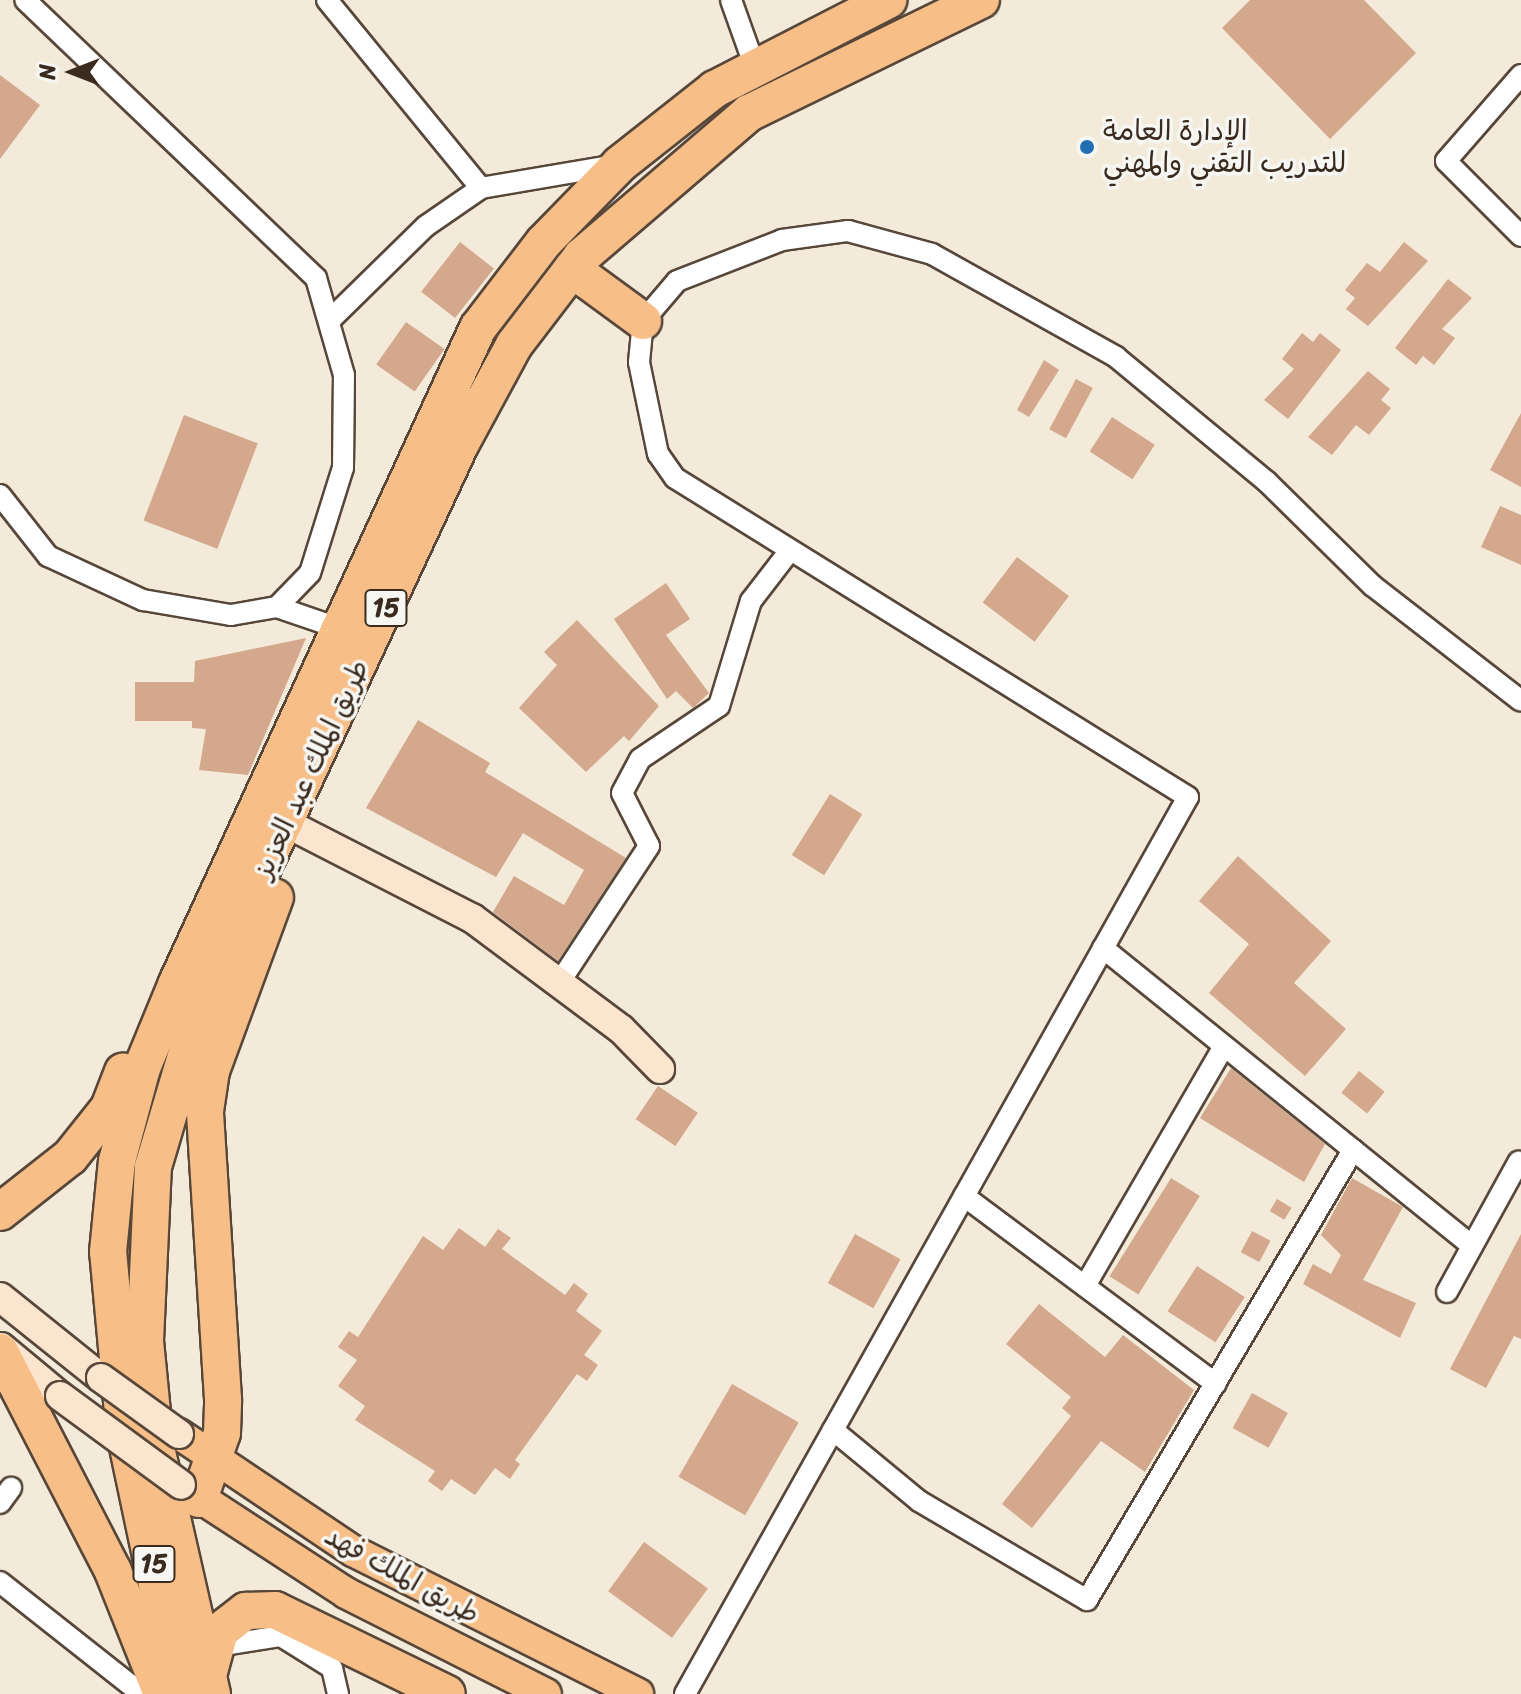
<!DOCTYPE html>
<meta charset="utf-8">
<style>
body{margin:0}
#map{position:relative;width:1521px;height:1694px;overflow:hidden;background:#f3ead9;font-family:Sriracha,"Playpen Sans Arabic",sans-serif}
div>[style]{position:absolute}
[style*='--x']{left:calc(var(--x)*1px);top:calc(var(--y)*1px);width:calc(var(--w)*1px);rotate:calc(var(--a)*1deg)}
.building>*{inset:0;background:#d3a88d;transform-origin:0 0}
.roads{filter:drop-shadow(2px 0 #57473a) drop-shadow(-2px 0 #57473a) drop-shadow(0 2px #57473a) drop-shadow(0 -2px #57473a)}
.street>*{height:20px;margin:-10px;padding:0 10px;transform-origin:10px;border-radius:10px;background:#fff}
.secondary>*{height:28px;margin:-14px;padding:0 14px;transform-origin:14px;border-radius:14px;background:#fce5cf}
.primary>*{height:30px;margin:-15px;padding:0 15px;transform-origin:15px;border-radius:15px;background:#f7be87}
.highway>*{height:36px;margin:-18px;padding:0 18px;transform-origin:18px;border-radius:18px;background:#f7be87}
.bridges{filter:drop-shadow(2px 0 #57473a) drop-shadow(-2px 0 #57473a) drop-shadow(0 2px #57473a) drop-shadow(0 -2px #57473a)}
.secondary-bridge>*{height:28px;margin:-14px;padding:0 14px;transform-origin:14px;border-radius:14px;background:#fce5cf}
.dots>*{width:22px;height:22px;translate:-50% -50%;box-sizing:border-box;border:4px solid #f6f6f2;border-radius:50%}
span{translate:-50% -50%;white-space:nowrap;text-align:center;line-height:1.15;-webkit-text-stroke:7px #f6f6f2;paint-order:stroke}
.shield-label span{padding:2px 6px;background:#f6f6f2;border:2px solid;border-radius:6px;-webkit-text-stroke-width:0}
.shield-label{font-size:26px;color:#3b2a1e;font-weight:700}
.poi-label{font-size:28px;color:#3b2a1e}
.left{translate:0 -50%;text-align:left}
.street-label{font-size:28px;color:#3b2a1e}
.north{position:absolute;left:32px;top:32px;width:80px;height:80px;-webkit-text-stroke:6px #f6f6f2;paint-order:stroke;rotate:270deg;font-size:22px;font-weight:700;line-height:32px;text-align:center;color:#3b2a1e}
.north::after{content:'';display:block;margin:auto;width:28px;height:36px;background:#3b2a1e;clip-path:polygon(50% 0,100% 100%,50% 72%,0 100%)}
</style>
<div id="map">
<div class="building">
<div style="clip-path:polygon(1250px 0,1364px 0,1416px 53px,1330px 139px,1222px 28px)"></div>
<div style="clip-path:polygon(0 75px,40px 105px,0 159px)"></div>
<div style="left:460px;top:242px;width:43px;height:63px;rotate:38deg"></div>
<div style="clip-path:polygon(1404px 242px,1428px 261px,1368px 326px,1346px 309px,1355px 298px,1345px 290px,1367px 263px,1380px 272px)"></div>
<div style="clip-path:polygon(1448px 279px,1472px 298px,1442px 329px,1455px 338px,1434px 365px,1423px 356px,1416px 365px,1395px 348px)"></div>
<div style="left:406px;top:322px;width:47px;height:52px;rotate:35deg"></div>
<div style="clip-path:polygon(1302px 333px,1313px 342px,1320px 333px,1341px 350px,1288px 419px,1264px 400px,1294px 369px,1282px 359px)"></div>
<div style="clip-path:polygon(1044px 360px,1059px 370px,1029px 417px,1017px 410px)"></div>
<div style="clip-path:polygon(1368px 371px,1390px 389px,1381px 400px,1391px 408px,1369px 435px,1356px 425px,1332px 455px,1308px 437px)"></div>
<div style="left:1076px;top:379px;width:19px;height:57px;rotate:28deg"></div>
<div style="clip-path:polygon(1521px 413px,1521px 487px,1490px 470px)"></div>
<div style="left:184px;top:415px;width:79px;height:113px;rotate:21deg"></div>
<div style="left:1112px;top:417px;width:51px;height:41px;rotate:33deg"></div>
<div style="clip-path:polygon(1500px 506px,1521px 515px,1521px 565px,1481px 547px)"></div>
<div style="left:1017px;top:557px;width:65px;height:57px;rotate:37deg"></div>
<div style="clip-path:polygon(666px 583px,690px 619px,666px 635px,709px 693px,693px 708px,676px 691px,667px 699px,614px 619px)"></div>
<div style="clip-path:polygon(577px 620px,659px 706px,629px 741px,624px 736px,586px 772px,519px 708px,557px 665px,544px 652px)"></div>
<div style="clip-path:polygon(306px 638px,248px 775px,199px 770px,206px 729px,192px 728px,192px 721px,135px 721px,135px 682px,194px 682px,195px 661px)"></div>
<div style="clip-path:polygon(418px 720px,490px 763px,485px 772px,626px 858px,558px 961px,493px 912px,514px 876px,564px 905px,584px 870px,523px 833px,496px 877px,366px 808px)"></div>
<div style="left:830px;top:794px;width:38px;height:72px;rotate:32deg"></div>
<div style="clip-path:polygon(1238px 856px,1331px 941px,1294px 983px,1346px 1029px,1305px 1076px,1209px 993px,1249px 944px,1199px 901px)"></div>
<div style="clip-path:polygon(1231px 1068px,1325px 1144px,1304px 1182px,1200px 1118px)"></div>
<div style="left:1359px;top:1071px;width:33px;height:28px;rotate:39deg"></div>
<div style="left:658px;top:1086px;width:48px;height:40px;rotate:34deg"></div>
<div style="left:1171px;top:1178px;width:34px;height:116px;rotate:32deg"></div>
<div style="clip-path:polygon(1352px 1178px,1403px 1207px,1363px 1280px,1416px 1303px,1400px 1338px,1303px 1284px,1313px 1264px,1331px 1274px,1341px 1255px,1321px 1235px)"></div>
<div style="left:1277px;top:1199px;width:17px;height:14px;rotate:31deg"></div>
<div style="clip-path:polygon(459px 1228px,485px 1247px,498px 1229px,511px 1238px,502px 1249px,565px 1295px,574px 1283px,588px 1294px,576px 1311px,602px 1331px,584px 1355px,598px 1365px,587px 1381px,577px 1374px,515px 1460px,520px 1464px,510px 1479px,495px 1468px,475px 1495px,451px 1479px,442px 1491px,428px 1481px,435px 1471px,355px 1420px,365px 1406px,338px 1386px,357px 1360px,338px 1347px,349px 1331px,358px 1337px,423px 1236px,443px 1250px)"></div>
<div style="left:1252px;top:1231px;width:21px;height:24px;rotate:28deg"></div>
<div style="left:855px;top:1234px;width:52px;height:56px;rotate:29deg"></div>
<div style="clip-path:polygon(1521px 1234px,1521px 1339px,1514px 1336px,1486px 1388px,1450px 1369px)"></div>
<div style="left:1197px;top:1266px;width:57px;height:54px;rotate:33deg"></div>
<div style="clip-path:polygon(1039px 1304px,1105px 1357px,1123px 1335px,1194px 1390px,1145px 1472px,1101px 1441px,1032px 1528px,1002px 1504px,1071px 1416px,1062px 1408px,1071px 1397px,1006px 1344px)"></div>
<div style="left:732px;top:1384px;width:77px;height:107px;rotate:30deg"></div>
<div style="left:1252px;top:1393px;width:41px;height:40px;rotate:29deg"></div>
<div style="left:644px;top:1542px;width:79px;height:61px;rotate:36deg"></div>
</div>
<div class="roads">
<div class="street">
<div style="--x:327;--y:0;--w:243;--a:50.7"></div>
<div style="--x:731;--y:0;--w:71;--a:70.3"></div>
<div style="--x:1521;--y:75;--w:114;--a:131.1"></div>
<div style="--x:1446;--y:161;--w:106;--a:45"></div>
<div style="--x:331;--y:319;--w:133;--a:-44.4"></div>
<div style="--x:426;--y:226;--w:67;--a:-34.6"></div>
<div style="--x:481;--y:188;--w:137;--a:-9.7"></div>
<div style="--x:0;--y:495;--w:78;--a:51.8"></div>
<div style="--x:48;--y:556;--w:105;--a:24.9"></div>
<div style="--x:143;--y:600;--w:89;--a:9.7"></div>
<div style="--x:231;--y:615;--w:47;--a:-9.9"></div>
<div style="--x:277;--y:607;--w:47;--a:-45.9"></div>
<div style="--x:310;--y:573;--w:110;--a:-72.6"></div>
<div style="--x:343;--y:468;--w:93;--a:-89.4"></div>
<div style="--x:344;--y:375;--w:101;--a:-106.1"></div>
<div style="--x:316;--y:278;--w:402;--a:-136.3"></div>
<div style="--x:277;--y:607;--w:65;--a:19"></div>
<div style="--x:1103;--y:948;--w:474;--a:38.9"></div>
<div style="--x:559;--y:983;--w:164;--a:-56.7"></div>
<div style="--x:649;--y:846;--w:59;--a:-117"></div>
<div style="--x:622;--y:793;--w:38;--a:-62"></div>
<div style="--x:640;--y:759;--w:95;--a:-33.9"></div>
<div style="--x:719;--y:706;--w:110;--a:-73.1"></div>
<div style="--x:751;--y:601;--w:61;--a:-52.4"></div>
<div style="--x:964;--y:1196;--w:314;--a:36.7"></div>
<div style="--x:1085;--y:1286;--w:277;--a:-59.9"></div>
<div style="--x:1447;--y:1292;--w:149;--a:-61.2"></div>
<div style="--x:833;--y:1430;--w:112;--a:39.5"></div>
<div style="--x:919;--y:1501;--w:195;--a:30.5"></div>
<div style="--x:1087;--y:1600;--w:523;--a:-59.41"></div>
<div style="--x:0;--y:1503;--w:19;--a:-54"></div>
<div style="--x:0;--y:1582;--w:181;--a:38.3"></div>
<div style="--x:212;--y:1647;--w:70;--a:-9.1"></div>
<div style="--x:281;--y:1636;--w:60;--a:32.1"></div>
<div style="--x:332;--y:1668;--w:27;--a:77"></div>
<div style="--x:685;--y:1694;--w:1028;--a:-60.72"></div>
<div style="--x:1188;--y:797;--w:604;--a:-148.13"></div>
<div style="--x:675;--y:478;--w:29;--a:-125"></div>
<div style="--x:658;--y:454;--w:94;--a:-101.7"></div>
<div style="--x:639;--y:362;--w:41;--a:-84.4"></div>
<div style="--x:643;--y:321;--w:52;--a:-49.6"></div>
<div style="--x:677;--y:281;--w:113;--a:-21.3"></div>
<div style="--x:782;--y:240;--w:67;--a:-7.8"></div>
<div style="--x:848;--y:231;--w:87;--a:15.3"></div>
<div style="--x:932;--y:254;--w:211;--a:29.2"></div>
<div style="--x:1116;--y:357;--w:196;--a:39.6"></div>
<div style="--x:1267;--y:482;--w:148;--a:44.5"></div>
<div style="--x:1373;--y:586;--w:187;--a:37.8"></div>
</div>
<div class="secondary">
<div style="--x:288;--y:824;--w:207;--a:27.1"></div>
<div style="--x:472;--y:918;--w:186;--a:36.7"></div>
<div style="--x:621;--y:1029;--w:56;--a:45.7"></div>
<div style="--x:0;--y:1297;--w:129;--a:38.7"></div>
<div style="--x:1;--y:1347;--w:77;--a:39.7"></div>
</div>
<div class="primary">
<div style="--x:179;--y:1434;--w:210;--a:33.9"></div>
<div style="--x:353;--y:1551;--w:319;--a:26.6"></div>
<div style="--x:182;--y:1486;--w:196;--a:33.1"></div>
<div style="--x:346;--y:1593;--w:224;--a:26.8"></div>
</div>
<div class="highway">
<div style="--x:572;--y:269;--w:88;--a:36.2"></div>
<div style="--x:0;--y:1212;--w:89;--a:-38.2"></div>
<div style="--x:70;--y:1157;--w:63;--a:-51.5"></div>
<div style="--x:109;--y:1108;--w:39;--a:-69"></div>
<div style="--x:0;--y:1352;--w:246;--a:62.7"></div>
<div style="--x:113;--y:1571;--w:132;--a:68.3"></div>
<div style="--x:199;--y:1499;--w:70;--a:-70.8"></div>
<div style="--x:222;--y:1433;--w:34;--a:-88"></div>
<div style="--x:223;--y:1399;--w:289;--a:-93.6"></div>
<div style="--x:205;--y:1111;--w:40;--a:-81.5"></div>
<div style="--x:211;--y:1071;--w:185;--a:-69.8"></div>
<div style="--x:209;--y:1672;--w:42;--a:-75"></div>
<div style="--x:220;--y:1631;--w:33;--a:-38"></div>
<div style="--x:246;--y:1611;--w:29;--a:-2"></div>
<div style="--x:275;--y:1610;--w:191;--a:26"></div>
<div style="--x:180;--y:1694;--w:266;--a:-101.9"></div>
<div style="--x:125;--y:1434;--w:183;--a:-95.3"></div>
<div style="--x:108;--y:1252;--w:91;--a:-84.4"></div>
<div style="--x:117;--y:1161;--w:96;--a:-75"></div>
<div style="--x:142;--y:1068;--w:92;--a:-67.6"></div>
<div style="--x:177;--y:983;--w:721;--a:-65.32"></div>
<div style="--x:478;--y:328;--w:108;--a:-52.5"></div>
<div style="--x:544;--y:242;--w:109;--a:-45.7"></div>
<div style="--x:620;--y:164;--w:121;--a:-38.3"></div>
<div style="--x:715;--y:89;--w:195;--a:-27.2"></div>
<div style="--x:212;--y:1694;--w:257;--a:-102.8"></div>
<div style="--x:155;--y:1443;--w:102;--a:-95.6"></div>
<div style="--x:145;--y:1341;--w:174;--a:-87.4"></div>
<div style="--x:153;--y:1167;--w:183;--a:-73.5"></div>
<div style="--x:205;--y:992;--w:604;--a:-65.01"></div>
<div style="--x:460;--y:445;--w:114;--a:-61.6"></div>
<div style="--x:514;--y:345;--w:112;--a:-52.6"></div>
<div style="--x:582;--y:256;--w:220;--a:-40.6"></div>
<div style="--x:749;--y:113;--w:258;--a:-26"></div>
</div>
</div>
<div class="bridges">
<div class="secondary-bridge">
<div style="--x:101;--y:1378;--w:96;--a:35.7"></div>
<div style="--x:60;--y:1396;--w:150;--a:36.3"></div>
</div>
</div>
<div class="dots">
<div style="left:1087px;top:147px;background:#1f6fb2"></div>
</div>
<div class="shield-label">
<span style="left:386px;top:608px">15</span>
<span style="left:154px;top:1564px">15</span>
</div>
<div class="poi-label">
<span class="left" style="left:1103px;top:147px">الإدارة العامة<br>للتدريب التقني والمهني</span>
</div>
<div class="street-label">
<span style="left:311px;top:769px;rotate:-65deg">طريق الملك عبد العزيز</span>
<span style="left:402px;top:1575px;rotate:29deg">طريق الملك فهد</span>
</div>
<div class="north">N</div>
</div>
